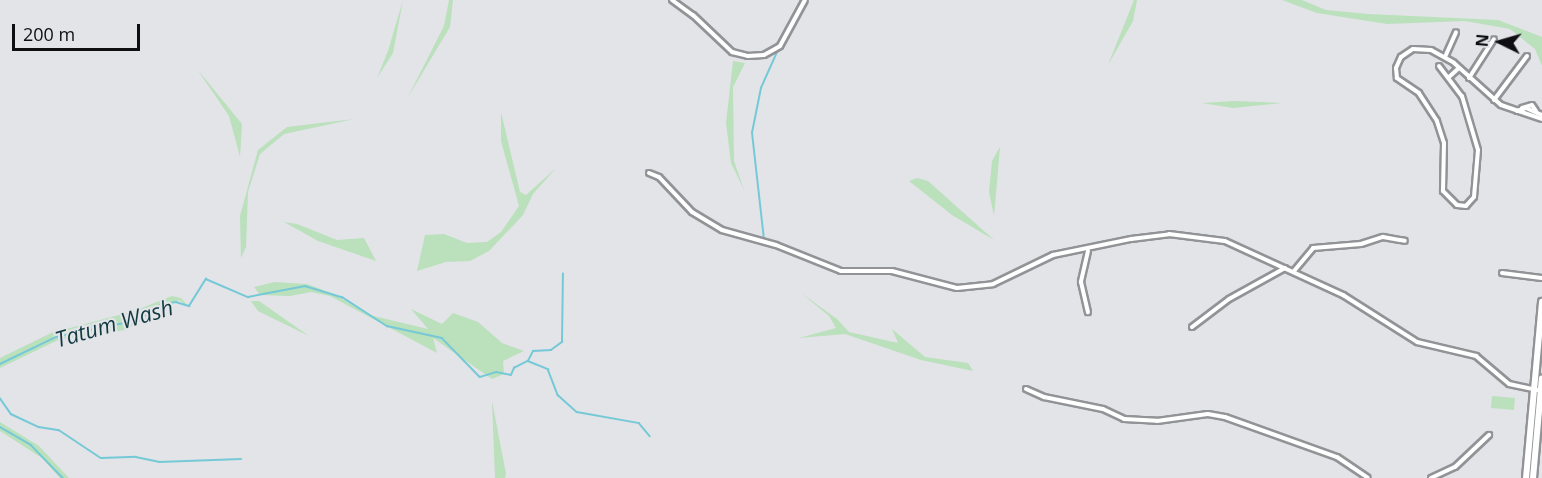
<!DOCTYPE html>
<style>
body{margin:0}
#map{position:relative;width:1542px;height:478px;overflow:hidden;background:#e3e4e8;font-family:"Open Sans",sans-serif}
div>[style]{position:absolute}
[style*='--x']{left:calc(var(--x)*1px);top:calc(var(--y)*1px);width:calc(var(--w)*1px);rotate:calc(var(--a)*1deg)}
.green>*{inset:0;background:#bae0bc;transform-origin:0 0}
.stream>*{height:1.5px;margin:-0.75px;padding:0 0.75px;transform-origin:0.75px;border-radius:0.75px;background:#75c9d7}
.roads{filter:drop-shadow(2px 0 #929397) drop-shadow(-2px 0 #929397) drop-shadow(0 2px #929397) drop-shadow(0 -2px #929397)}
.street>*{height:4px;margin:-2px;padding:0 2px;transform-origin:2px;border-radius:2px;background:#fff}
.secondary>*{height:6px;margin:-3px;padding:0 3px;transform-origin:3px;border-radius:3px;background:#fff}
span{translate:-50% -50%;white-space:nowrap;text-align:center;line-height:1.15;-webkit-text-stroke:4.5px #e3e4e8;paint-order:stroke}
.water-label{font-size:22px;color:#113a40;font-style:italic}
.north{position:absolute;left:1470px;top:12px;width:60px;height:60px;-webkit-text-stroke:4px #e3e4e8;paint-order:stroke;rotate:275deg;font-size:16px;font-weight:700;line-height:24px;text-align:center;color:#0f0f11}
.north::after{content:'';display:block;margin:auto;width:21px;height:27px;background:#0f0f11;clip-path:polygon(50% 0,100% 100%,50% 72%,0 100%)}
.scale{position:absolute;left:12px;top:24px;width:128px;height:27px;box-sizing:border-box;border:3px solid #0f0f11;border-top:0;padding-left:8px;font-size:18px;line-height:21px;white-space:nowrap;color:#0f0f11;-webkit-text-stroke:4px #e3e4e8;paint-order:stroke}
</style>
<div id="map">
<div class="green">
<div style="clip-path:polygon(403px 0,393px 53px,377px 78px,388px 51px)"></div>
<div style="clip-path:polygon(449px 0,453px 0,450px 27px,408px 97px,444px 26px)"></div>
<div style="clip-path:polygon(1134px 0,1137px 0,1133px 21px,1108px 65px)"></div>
<div style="clip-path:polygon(1282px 0,1302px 0,1326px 10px,1368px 14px,1498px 20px,1542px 37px,1542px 66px,1535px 49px,1510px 29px,1465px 21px,1387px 24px,1317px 13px)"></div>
<div style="clip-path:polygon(733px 61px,745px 63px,733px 87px,734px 161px,744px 190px,731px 163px,726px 123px)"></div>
<div style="clip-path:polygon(197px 69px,242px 124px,240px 157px,229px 116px)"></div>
<div style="clip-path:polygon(1235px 101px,1282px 103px,1233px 108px,1202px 103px)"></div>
<div style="clip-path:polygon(501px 112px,520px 192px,526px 195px,556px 168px,533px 194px,523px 215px,489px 251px,470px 261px,446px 262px,417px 271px,425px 235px,444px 234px,467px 243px,487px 242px,501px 232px,519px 206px,501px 141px)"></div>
<div style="clip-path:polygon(354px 119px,284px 134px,260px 154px,248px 192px,246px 247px,241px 258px,240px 216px,258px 150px,287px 127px)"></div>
<div style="clip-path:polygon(1000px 147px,994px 216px,989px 192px,992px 161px)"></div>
<div style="clip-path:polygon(917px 178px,928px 181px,994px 240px,952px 215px,909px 181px)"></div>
<div style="clip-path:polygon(284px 222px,297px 224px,337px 240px,364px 238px,376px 261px,318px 241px)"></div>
<div style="clip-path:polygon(275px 282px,307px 284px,334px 294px,369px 315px,428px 329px,411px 309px,442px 324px,453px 313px,478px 322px,502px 343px,524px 351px,503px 361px,504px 374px,492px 379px,433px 338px,437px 353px,330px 296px,311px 292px,290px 296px,260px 295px,254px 287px)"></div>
<div style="clip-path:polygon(801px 293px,837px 319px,849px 332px,898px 343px,892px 329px,925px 357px,968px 363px,973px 371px,921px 360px,845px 334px,799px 338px,836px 328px,829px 316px)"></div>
<div style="clip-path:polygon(172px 296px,181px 298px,190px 308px,179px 300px,125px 330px,58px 340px,0 368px,0 358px,51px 333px,134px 311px)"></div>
<div style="clip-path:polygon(251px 301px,259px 301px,309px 336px,258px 311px)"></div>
<div style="left:1492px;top:396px;width:23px;height:12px;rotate:5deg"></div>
<div style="clip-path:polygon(492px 401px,506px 474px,505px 478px,495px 478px)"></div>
<div style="clip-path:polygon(0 422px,39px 446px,69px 478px,60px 478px,42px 458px,0 431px)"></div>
</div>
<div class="stream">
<div style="--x:764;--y:240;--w:108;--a:-96.4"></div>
<div style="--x:752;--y:133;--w:46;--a:-78.7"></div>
<div style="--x:761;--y:88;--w:42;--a:-65.9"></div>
<div style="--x:528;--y:361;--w:11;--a:-63"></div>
<div style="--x:533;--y:351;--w:18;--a:-3"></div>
<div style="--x:551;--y:350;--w:14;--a:-36"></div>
<div style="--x:562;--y:342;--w:68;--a:-89.2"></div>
<div style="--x:0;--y:364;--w:62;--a:-25.7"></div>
<div style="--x:56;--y:337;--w:85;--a:-11.6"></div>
<div style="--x:139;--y:320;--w:28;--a:-35"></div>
<div style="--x:162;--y:304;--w:14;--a:-8"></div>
<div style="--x:176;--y:302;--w:14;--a:17"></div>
<div style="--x:189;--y:306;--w:32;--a:-58"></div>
<div style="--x:206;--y:279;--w:46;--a:23.2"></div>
<div style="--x:248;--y:297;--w:58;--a:-10.9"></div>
<div style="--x:305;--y:286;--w:39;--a:17"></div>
<div style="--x:342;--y:297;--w:54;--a:32.8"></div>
<div style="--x:387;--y:326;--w:56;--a:12.3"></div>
<div style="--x:442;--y:338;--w:54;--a:45.7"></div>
<div style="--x:480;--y:377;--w:17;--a:-17"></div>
<div style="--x:496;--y:372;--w:15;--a:11"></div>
<div style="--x:511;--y:375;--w:8;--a:-67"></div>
<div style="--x:514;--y:368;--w:16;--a:-27"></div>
<div style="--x:528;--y:361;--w:22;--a:22"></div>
<div style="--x:548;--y:369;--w:28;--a:69"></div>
<div style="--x:558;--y:395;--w:25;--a:42"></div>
<div style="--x:577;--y:412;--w:63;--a:10.1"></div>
<div style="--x:639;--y:423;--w:17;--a:50"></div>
<div style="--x:0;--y:398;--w:19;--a:55"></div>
<div style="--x:11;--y:414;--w:31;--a:25"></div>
<div style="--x:39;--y:427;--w:20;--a:9"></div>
<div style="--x:59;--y:430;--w:50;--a:33.7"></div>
<div style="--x:101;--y:458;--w:35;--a:-2"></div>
<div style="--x:136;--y:457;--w:24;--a:12"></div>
<div style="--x:159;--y:462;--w:82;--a:-2.1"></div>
<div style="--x:0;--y:427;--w:36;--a:30"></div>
<div style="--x:31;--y:445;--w:46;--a:45.9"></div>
</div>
<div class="roads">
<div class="street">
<div style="--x:672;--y:0;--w:26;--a:36"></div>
<div style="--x:693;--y:15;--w:54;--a:43.5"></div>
<div style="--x:732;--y:52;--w:16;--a:14"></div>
<div style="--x:748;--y:56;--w:16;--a:-4"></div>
<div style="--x:764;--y:55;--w:18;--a:-29"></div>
<div style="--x:780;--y:46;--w:52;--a:-61.5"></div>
<div style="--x:1445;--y:57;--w:27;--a:-66"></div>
<div style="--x:1439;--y:66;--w:38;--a:53"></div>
<div style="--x:1462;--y:96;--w:56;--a:73.5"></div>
<div style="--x:1478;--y:150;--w:47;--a:94.9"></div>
<div style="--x:1474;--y:197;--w:12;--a:132"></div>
<div style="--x:1466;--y:206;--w:9;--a:-174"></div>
<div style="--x:1457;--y:205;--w:20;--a:-135"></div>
<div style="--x:1443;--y:191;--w:48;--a:-88.8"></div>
<div style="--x:1444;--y:143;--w:23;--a:-108"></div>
<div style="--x:1437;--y:121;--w:33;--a:-123"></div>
<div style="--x:1419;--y:93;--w:27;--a:-146"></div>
<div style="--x:1397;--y:78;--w:10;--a:-96"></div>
<div style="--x:1396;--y:68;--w:12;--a:-66"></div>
<div style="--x:1401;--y:57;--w:14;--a:-34"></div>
<div style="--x:1413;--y:49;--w:18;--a:3"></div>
<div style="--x:1431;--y:50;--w:26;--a:29"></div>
<div style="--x:1454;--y:63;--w:63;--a:41.8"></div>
<div style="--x:1501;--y:105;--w:43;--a:18.9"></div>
<div style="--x:1449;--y:77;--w:13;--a:-42"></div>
<div style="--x:1469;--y:78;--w:46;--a:-57.3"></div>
<div style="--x:1494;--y:100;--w:55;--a:-53.1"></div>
<div style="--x:1522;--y:108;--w:10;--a:-17"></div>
<div style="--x:1532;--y:105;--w:7;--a:56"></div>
<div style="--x:1517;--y:111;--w:9;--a:-18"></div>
<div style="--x:1526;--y:108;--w:17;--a:24"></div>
<div style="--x:649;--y:173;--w:11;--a:22"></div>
<div style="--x:659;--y:177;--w:48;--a:46.7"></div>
<div style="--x:692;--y:212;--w:35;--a:31"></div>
<div style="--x:722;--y:230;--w:56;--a:15.5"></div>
<div style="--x:776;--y:245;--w:70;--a:21.8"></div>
<div style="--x:841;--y:271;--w:51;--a:0"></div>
<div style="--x:892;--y:271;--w:67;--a:14.7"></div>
<div style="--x:957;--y:288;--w:36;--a:-6"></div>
<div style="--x:993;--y:284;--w:67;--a:-25.8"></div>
<div style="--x:1053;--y:255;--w:80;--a:-11.6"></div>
<div style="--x:1131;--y:239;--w:38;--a:-7"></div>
<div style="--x:1169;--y:234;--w:56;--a:7.1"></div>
<div style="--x:1225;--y:241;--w:130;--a:24.6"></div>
<div style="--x:1343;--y:295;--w:88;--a:32.4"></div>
<div style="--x:1417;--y:342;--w:61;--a:13.3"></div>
<div style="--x:1476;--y:356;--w:43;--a:40.3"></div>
<div style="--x:1509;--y:384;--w:33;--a:12"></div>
<div style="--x:1088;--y:251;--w:32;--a:103"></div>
<div style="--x:1081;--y:282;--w:31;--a:77"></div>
<div style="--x:1294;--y:271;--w:30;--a:-50"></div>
<div style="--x:1313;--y:248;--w:48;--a:-4.8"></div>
<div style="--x:1361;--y:244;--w:23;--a:-18"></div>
<div style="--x:1383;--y:237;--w:22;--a:10"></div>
<div style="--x:1502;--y:273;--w:40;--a:7.1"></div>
<div style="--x:1192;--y:327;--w:46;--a:-37.1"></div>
<div style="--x:1229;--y:299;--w:64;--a:-29"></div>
<div style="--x:1026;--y:389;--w:20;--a:24"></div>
<div style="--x:1044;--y:397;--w:60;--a:11.5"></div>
<div style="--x:1103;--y:409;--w:23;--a:25"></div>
<div style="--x:1124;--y:419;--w:33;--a:3"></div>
<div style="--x:1157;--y:421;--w:51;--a:-7.8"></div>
<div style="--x:1208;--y:414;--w:17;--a:10"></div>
<div style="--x:1225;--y:417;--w:119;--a:19.7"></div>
<div style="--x:1337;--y:457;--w:37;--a:34"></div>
<div style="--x:1431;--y:478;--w:26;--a:-25"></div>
<div style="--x:1455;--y:467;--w:47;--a:-43.3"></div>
</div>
<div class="secondary">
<div style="--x:1526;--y:478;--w:177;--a:-84.8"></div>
<div style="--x:1533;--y:478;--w:100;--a:-84.9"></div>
</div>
</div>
<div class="water-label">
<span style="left:114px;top:323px;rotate:-16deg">Tatum Wash</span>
</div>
<div class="north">N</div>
<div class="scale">200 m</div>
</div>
